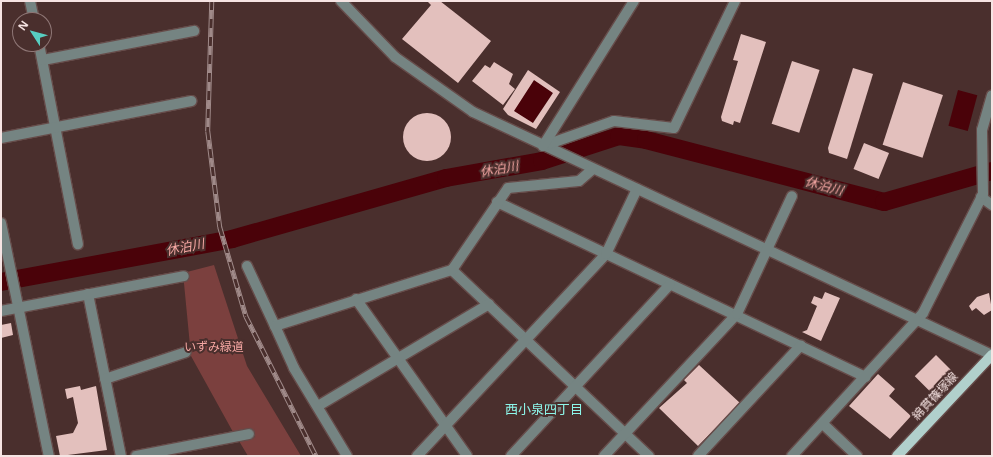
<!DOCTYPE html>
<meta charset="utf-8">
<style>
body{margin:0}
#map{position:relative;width:993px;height:457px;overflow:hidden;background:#4a2f2d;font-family:"Open Sans","Noto Sans JP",sans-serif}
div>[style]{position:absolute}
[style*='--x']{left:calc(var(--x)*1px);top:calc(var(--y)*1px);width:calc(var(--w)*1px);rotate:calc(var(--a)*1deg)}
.green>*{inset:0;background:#7b403e}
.water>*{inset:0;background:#4a0209;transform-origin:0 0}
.river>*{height:18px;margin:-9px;padding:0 9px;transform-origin:9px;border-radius:9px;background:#4a0209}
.building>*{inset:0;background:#e3c0bd;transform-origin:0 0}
.round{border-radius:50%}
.roads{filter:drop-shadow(1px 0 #664c4a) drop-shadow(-1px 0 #664c4a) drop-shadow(0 1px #664c4a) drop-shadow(0 -1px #664c4a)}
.minor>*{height:10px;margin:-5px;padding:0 5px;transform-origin:5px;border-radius:5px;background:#758482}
.major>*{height:10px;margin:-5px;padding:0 5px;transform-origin:5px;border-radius:5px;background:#b1d0cc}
.rail>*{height:4.5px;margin-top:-2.25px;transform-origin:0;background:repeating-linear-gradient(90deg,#4a2f2d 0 9px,#a08a89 0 18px);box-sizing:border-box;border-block:1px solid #a08a89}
span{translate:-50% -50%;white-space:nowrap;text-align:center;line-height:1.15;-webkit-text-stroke:4px #4a2f2d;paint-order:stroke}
.park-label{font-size:12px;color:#f6a7a3}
.street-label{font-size:12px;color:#f6e4e3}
.water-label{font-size:13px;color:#f7a8a4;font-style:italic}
.neighbourhood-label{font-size:13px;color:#8df6ea}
.frame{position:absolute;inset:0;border:2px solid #f6e4e3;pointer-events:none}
.north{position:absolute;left:12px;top:12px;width:40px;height:40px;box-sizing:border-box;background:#4a2f2d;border:1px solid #8f7776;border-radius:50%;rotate:306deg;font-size:11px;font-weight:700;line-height:16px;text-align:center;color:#f6e4e3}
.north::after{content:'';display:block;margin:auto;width:14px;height:18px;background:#57cec1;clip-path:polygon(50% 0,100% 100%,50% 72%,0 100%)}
</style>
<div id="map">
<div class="green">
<div style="clip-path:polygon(214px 265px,247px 366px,301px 456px,248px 456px,239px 441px,255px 437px,250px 428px,233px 432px,191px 356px,183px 273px)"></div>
</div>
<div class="water">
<div style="left:534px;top:80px;width:23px;height:37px;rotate:34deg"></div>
<div style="left:958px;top:90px;width:20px;height:37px;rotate:15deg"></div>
</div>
<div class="river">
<div style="--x:1;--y:282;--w:235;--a:-10.5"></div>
<div style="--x:232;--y:239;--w:223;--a:-15.9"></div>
<div style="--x:446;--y:178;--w:97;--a:-10"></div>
<div style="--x:542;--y:161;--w:81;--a:-18"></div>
<div style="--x:619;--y:136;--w:27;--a:8"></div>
<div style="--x:646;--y:140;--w:246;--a:14.6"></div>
<div style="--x:884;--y:202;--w:112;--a:-16"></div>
</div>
<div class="building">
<div style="clip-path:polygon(427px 1px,440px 1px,491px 41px,458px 83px,402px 39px,431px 5px)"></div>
<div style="clip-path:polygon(741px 34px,766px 42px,740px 123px,734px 121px,733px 125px,722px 121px,721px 117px,738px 61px,733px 60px)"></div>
<div style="left:792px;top:61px;width:29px;height:66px;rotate:18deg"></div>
<div style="clip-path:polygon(494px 62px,513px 74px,509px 84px,515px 89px,503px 105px,472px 81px,485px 65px,490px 68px)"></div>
<div style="clip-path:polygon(853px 68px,873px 74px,847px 159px,829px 153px,828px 148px)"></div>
<div style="clip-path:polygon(evenodd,528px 70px,560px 92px,536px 129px,508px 115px,503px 109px,528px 70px,534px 80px,553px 93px,533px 123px,514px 111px,534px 80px)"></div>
<div style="left:903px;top:82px;width:42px;height:66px;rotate:18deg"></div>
<div class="round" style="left:403px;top:113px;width:48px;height:48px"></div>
<div style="left:864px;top:143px;width:27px;height:28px;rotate:22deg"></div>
<div style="clip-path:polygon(825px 292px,840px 298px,821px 341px,802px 332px,807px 330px,817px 306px,811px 303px,814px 296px,822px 299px)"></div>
<div style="clip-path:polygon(989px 293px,992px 310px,984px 315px,976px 308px,972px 311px,969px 306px,977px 297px)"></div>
<div style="clip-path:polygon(11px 323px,13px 335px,1px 338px,1px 325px)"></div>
<div style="left:936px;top:355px;width:28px;height:30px;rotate:45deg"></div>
<div style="clip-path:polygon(699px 365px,740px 403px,698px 446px,659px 408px,687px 383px,684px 380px)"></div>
<div style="clip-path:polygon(878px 374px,895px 389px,889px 396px,911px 416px,890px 439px,849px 406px)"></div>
<div style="clip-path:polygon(80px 386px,81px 390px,96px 386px,107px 450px,60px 456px,56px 436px,73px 433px,78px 423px,73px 397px,67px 399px,65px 389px)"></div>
</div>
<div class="roads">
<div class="minor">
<div style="--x:30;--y:1;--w:19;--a:78"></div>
<div style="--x:341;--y:1;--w:78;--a:46"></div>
<div style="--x:395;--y:57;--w:95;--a:35.2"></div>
<div style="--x:473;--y:112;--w:573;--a:25.09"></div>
<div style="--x:39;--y:44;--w:204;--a:79"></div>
<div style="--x:43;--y:60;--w:154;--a:-10.9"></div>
<div style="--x:1;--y:138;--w:194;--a:-11"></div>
<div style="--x:543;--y:146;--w:75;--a:-19.4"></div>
<div style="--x:614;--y:121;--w:60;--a:6.7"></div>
<div style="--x:674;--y:128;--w:141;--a:-64.3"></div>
<div style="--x:543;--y:146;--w:171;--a:-57.9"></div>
<div style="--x:981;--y:197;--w:14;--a:36"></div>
<div style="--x:497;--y:202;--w:408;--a:25.4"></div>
<div style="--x:1;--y:223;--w:238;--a:78.4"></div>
<div style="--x:247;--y:266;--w:66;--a:65"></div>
<div style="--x:452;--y:270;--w:271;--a:43.4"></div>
<div style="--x:88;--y:294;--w:165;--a:78.5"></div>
<div style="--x:356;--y:299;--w:192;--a:54.7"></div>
<div style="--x:1;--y:311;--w:186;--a:-10.8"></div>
<div style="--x:105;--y:379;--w:85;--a:-18.4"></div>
<div style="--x:318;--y:406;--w:199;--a:-30.8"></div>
<div style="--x:823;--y:424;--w:47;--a:43.3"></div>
<div style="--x:136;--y:456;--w:115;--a:-11"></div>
<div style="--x:347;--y:456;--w:103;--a:-121.1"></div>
<div style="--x:294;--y:368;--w:46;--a:-114.3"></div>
<div style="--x:275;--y:326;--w:186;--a:-17.6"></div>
<div style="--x:452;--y:270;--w:99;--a:-55.7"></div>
<div style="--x:508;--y:188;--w:71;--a:-5.6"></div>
<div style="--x:579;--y:181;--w:18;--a:-41"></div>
<div style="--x:417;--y:456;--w:277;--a:-46.9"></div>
<div style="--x:606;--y:254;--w:72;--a:-64.5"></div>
<div style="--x:511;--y:456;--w:234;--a:-47.2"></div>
<div style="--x:604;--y:456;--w:195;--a:-46.9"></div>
<div style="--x:737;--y:314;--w:130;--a:-65"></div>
<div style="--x:698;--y:456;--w:151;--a:-47.1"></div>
<div style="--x:792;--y:456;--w:194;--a:-47.5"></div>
<div style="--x:923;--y:313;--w:133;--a:-63.2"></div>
<div style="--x:983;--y:194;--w:64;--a:-90.9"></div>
<div style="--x:982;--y:130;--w:36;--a:-74"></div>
</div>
<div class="major">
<div style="--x:897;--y:456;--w:139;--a:-46.8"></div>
</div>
</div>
<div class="rail">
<div style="--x:212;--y:1;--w:130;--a:91.8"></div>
<div style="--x:208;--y:131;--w:97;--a:82.9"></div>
<div style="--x:220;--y:227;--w:93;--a:73.7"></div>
<div style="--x:246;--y:316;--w:157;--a:63.4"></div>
</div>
<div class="park-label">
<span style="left:214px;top:347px">いずみ緑道</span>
</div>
<div class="street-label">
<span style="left:935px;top:396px;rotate:-47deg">綿貫篠塚線</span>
</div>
<div class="water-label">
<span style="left:499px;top:169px;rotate:-10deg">休泊川</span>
<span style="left:824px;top:186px;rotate:15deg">休泊川</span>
<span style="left:185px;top:247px;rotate:-11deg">休泊川</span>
</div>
<div class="neighbourhood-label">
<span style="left:544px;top:409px">西小泉四丁目</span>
</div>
<div class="frame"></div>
<div class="north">N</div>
</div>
